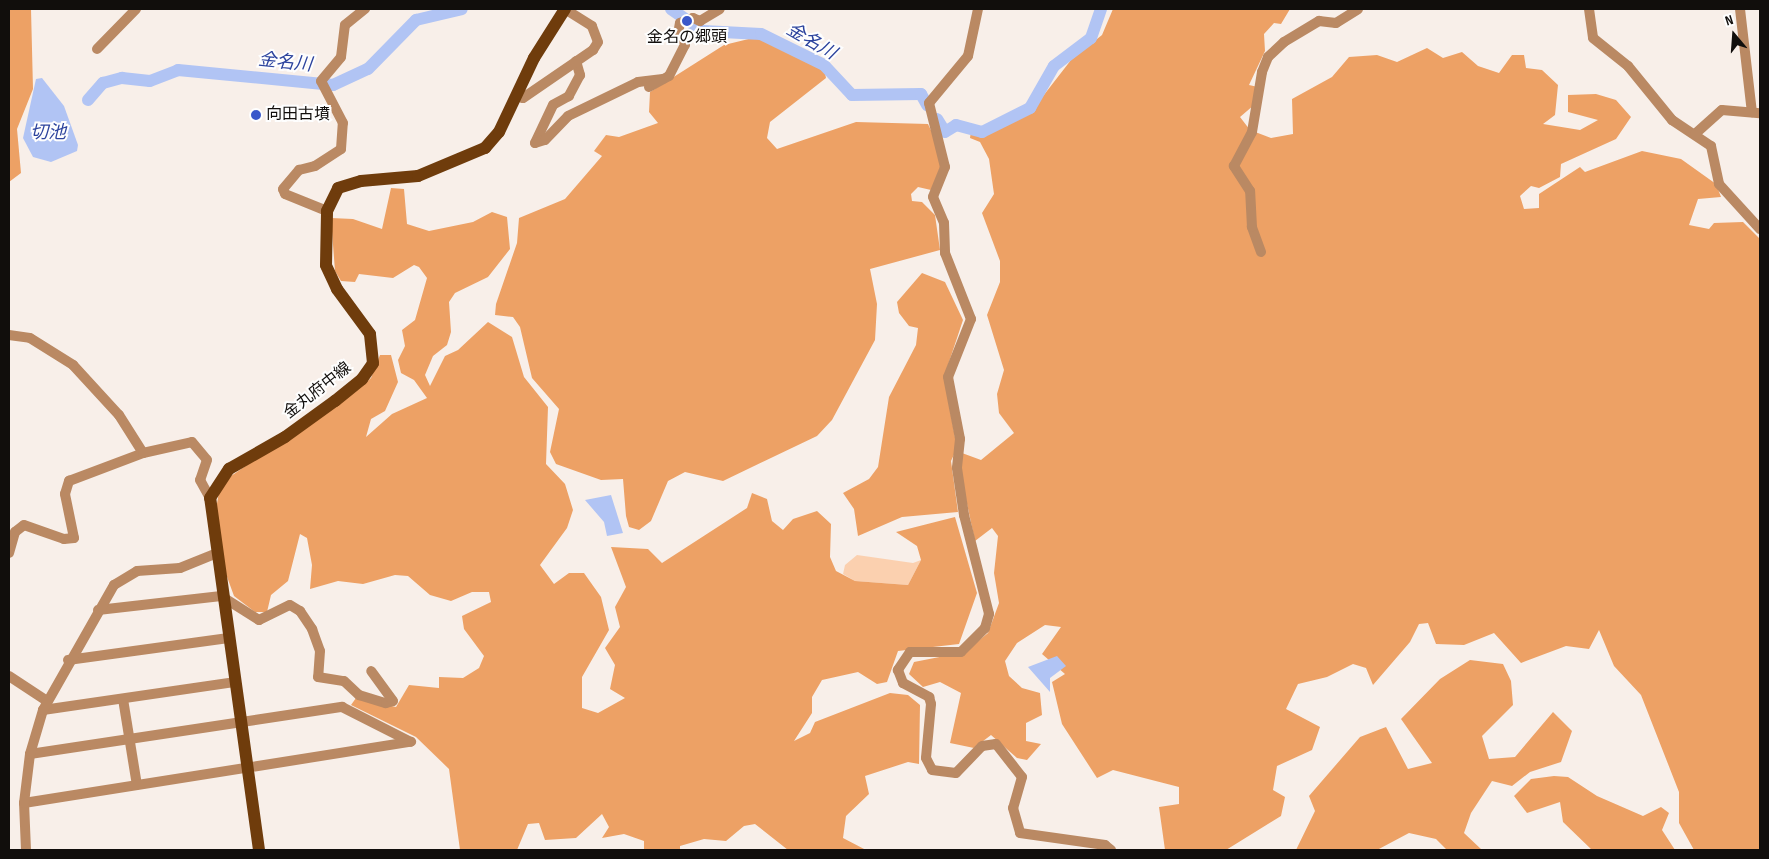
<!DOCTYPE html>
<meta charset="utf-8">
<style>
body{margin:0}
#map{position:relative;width:1769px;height:859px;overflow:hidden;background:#f8efe9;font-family:"Sofia Sans Condensed","Noto Sans JP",sans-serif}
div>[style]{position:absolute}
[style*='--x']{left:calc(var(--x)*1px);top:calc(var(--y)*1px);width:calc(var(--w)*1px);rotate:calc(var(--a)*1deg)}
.green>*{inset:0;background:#fbd0af}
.forest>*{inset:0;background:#eda165}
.water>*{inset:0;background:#b1c4f4}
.river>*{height:12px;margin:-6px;padding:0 6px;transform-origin:6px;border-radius:6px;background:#b1c4f4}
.minor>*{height:10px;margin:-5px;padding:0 5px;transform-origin:5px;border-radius:5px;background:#ba8963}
.major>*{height:12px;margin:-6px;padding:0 6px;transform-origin:6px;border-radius:6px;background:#6f3c0c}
.dots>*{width:14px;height:14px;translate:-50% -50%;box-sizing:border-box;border:2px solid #fefefe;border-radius:50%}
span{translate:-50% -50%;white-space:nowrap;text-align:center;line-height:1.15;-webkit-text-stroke:4px #fefefe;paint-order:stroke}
.poi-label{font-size:16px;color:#110e0c}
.left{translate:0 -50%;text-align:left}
.street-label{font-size:16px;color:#110e0c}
.water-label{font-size:18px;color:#2c439d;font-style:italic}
.frame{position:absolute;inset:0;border:10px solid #110e0c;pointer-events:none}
.north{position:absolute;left:1709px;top:10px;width:50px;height:50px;-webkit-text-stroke:4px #fefefe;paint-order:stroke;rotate:342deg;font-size:14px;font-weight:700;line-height:20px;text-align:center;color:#110e0c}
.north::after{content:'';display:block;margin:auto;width:18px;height:22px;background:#110e0c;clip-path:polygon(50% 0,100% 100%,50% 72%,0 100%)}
</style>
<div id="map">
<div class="green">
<div style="clip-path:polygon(857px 555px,913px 563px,921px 560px,908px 585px,855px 581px,843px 574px,845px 565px)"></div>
</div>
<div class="forest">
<div style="clip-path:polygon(9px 9px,31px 9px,33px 89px,17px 129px,21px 173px,9px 182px)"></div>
<div style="clip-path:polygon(1113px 9px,1290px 9px,1281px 24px,1274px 23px,1264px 34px,1265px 51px,1249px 85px,1258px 87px,1254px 105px,1240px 117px,1250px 130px,1271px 138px,1293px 134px,1292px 99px,1332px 77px,1349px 57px,1377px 55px,1397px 62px,1427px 48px,1443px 58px,1462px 52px,1478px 66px,1499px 73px,1512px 55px,1524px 55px,1526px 68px,1542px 70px,1558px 85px,1555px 115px,1543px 124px,1580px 130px,1598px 120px,1568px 112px,1568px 95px,1596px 94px,1616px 100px,1631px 117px,1616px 139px,1561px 164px,1560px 177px,1539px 188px,1531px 186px,1520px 196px,1524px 209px,1539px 208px,1539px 194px,1580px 167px,1585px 172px,1642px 151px,1681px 159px,1716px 184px,1721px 197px,1698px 199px,1689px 225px,1709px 229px,1714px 223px,1743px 222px,1760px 239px,1760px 850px,1694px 850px,1679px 823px,1679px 792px,1641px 695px,1614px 666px,1599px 630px,1589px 649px,1566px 646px,1521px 663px,1494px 633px,1464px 645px,1436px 644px,1428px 623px,1419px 624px,1410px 642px,1373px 685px,1366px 668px,1353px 664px,1327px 677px,1298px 684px,1286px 709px,1320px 727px,1312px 750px,1277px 766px,1273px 790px,1285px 797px,1281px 816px,1226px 850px,1165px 850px,1159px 807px,1179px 804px,1179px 787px,1113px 770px,1097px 778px,1062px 724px,1052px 682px,1065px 674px,1042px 654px,1061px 627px,1045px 625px,1017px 643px,1005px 661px,1009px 676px,1022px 688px,1040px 693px,1042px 715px,1026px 723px,1026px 741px,1041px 744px,1027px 760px,1017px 758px,991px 735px,974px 748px,950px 743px,961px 693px,940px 682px,923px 687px,909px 674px,914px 662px,965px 652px,988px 633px,999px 603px,994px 573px,998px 536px,992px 528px,975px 541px,961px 476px,962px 453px,981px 460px,1014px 433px,999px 413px,997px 394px,1004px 370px,987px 315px,1000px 282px,1000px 261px,982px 213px,994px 194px,989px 159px,980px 142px,970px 138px,971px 131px,998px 128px,1033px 109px,1071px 60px,1102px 35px)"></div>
<div style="clip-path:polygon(761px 36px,824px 68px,826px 78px,770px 122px,767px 138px,777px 149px,856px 122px,928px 124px,944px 158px,931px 190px,918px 187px,911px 194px,912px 201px,922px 202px,935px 215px,940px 250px,870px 269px,877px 304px,875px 340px,832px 420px,817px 436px,723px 481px,685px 472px,668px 481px,651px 521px,639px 530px,629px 527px,626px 516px,623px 479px,601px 480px,556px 464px,550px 452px,559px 409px,532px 378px,520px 327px,513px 317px,495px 315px,496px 304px,517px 243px,519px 218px,565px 199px,602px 156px,594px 151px,606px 135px,619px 137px,658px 123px,649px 112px,650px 92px,724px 45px)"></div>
<div style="clip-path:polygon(391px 188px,404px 189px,407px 224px,429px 231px,473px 222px,492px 212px,507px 217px,510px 249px,488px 277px,455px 293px,449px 302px,451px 332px,447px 345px,433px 356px,425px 375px,430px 386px,445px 356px,458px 350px,488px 322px,512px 337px,524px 377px,548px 407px,546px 464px,565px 484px,573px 510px,567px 528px,540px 565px,554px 584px,569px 573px,584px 573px,601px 597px,609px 630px,582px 677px,582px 708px,598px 713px,625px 698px,610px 689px,615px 665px,605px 648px,620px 627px,615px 607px,626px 587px,611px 547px,648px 549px,662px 563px,747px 508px,752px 493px,767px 499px,772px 521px,783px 530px,793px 519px,817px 511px,831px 524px,830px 557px,836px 571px,855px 581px,908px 585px,921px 560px,917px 546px,896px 532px,955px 517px,977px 593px,959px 644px,898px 651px,887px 682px,877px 684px,858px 672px,822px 680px,812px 697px,812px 713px,794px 741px,810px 733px,815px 722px,890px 693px,908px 695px,920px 705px,919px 764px,908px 762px,865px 776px,869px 794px,846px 816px,843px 838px,866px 850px,788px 850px,755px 824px,744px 826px,726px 841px,704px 839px,680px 846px,680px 850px,644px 850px,644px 841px,624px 834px,602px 838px,609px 827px,602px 814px,576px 838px,545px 840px,539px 823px,528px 824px,517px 850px,460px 850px,449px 769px,416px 737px,351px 705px,356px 698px,396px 707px,409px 685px,439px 688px,439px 677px,463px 678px,479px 668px,484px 656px,464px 629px,462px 616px,491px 602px,489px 592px,472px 592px,451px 601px,430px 595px,408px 576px,395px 575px,363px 584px,338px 581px,310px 589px,312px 565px,307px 538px,300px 534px,288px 581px,271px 595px,267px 612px,255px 612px,234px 596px,222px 563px,215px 515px,219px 492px,231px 476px,355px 392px,371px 378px,380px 355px,391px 355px,398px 382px,385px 411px,371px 419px,366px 437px,392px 414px,427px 398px,414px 380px,401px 373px,398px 360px,405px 346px,402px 330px,415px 320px,427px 278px,419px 267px,414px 265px,393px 278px,359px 274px,355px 282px,341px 281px,335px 271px,331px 218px,353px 219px,382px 229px)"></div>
<div style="clip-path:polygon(922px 273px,945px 282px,963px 320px,944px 377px,957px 448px,951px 461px,958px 512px,902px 517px,858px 536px,854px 509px,843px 493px,869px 479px,878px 467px,889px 397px,916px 345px,918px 328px,909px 326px,899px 313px,897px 302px)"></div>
<div style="clip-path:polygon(1470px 660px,1503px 664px,1511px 681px,1513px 705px,1482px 736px,1489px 759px,1515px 757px,1553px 712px,1572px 731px,1561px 762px,1530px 772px,1512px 786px,1492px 781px,1471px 813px,1464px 833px,1482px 850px,1447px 850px,1436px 839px,1409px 833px,1377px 850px,1296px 850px,1315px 811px,1309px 796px,1360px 737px,1386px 727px,1408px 769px,1432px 763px,1401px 719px,1440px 679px)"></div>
<div style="clip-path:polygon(1554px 776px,1568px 777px,1597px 796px,1643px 816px,1661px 807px,1669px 813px,1662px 830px,1675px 850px,1592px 850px,1563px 822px,1560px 802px,1527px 813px,1514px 796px,1531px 779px)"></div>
</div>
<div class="water">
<div style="clip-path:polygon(42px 78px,64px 106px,78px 145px,77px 151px,51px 162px,33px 157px,23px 138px,36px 79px)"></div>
<div style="clip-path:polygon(611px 495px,623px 533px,607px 536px,604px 522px,585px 500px)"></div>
<div style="clip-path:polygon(1057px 656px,1066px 666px,1050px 678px,1050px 692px,1028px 667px)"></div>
</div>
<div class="river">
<div style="--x:671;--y:9;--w:39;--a:35"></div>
<div style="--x:703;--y:31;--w:58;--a:3"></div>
<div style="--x:761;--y:34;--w:70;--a:26.2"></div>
<div style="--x:824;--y:65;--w:41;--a:47"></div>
<div style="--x:852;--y:95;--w:69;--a:-0.8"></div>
<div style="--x:921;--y:94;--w:13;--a:61"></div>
<div style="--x:88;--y:100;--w:23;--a:-49"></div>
<div style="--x:103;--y:83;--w:20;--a:-15"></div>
<div style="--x:122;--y:78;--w:28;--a:6"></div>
<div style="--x:150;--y:81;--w:30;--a:-21"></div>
<div style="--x:178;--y:70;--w:156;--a:5.5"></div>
<div style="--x:333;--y:85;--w:38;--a:-25"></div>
<div style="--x:368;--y:69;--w:69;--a:-45.6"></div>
<div style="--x:416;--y:20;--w:47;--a:-13.4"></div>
<div style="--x:937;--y:119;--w:15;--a:58"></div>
<div style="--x:945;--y:132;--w:13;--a:-32"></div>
<div style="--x:956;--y:125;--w:27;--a:15"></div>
<div style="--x:982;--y:132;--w:54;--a:-26.6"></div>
<div style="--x:1030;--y:108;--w:48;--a:-60.3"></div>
<div style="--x:1054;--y:66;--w:46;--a:-37.1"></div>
<div style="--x:1091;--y:38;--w:31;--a:-71"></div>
</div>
<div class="minor">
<div style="--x:978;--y:9;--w:48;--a:102"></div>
<div style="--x:968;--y:56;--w:61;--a:129.7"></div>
<div style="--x:929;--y:103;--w:66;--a:76"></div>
<div style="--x:945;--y:167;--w:32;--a:112"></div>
<div style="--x:933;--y:197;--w:28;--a:67"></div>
<div style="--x:944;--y:223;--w:30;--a:88"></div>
<div style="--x:945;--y:253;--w:71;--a:68.5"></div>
<div style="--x:971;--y:319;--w:62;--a:111.6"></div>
<div style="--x:948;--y:377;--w:63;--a:79"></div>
<div style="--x:960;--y:439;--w:29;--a:96"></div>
<div style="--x:957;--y:468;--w:48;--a:81.5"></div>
<div style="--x:964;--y:515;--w:102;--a:75.8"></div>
<div style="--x:989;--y:614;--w:15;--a:106"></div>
<div style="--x:985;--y:628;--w:34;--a:135"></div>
<div style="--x:961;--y:652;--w:51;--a:180"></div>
<div style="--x:910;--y:652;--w:22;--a:124"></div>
<div style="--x:898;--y:670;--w:14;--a:69"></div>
<div style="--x:903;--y:683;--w:30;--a:28"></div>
<div style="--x:929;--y:697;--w:7;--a:74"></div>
<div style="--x:931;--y:704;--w:54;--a:95.3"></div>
<div style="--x:926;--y:758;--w:13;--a:63"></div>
<div style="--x:932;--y:770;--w:24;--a:7"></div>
<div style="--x:956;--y:773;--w:37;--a:-46"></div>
<div style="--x:982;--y:746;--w:14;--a:-8"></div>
<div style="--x:996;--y:744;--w:42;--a:51.8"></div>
<div style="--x:1022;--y:777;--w:32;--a:106"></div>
<div style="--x:1013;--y:808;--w:26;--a:74"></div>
<div style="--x:1020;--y:833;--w:86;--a:8"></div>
<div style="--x:1105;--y:845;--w:8;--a:40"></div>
<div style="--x:1589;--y:9;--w:29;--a:82"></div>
<div style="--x:1593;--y:38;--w:45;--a:38.7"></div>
<div style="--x:1628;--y:66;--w:70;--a:50.8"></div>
<div style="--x:1672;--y:120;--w:47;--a:33.7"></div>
<div style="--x:1711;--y:146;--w:39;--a:78"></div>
<div style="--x:1719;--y:184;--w:61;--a:47.7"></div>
<div style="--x:1740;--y:9;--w:104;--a:83.4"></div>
<div style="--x:97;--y:49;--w:56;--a:-45.7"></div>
<div style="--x:576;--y:61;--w:15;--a:74"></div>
<div style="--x:580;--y:75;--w:24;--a:118"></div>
<div style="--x:569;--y:96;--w:18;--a:151"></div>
<div style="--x:553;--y:105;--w:42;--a:115.3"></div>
<div style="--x:535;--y:143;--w:10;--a:-17"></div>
<div style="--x:545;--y:140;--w:33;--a:-46"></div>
<div style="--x:568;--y:116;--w:78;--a:-25.9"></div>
<div style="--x:638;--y:82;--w:25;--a:-7"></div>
<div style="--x:649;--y:87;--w:23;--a:-29"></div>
<div style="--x:669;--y:76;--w:35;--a:-63"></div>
<div style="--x:685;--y:45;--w:13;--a:-122"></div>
<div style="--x:678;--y:34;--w:11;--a:-80"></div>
<div style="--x:680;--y:23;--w:14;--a:-21"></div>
<div style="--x:693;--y:18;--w:8;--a:23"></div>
<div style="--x:700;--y:21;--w:23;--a:-31"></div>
<div style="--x:516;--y:96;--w:7;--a:16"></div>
<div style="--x:523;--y:98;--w:85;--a:-34.4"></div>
<div style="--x:593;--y:50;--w:9;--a:-58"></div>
<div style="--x:598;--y:42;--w:17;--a:-111"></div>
<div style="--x:592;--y:26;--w:32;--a:-148"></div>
<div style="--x:1695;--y:134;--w:36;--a:-42"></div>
<div style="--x:1722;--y:110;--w:38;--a:5"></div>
<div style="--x:327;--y:211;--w:45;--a:-158"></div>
<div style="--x:285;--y:194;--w:5;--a:-112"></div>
<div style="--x:283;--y:189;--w:25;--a:-50"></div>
<div style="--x:299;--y:170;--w:16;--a:-14"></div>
<div style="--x:315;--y:166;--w:31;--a:-33"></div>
<div style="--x:341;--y:149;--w:26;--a:-86"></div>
<div style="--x:343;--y:123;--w:47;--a:-117.6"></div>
<div style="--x:321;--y:81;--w:31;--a:-50"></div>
<div style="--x:341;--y:57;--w:32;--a:-83"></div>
<div style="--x:345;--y:25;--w:26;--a:-39"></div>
<div style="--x:1261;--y:252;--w:27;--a:-110"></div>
<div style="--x:1252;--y:227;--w:36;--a:-93"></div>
<div style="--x:1250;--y:191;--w:30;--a:-123"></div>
<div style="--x:1234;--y:166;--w:38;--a:-62"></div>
<div style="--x:1252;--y:132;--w:61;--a:-80.5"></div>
<div style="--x:1262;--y:72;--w:16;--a:-68"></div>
<div style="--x:1268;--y:57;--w:22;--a:-43"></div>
<div style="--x:1284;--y:42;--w:41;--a:-31"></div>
<div style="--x:1319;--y:21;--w:17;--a:7"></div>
<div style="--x:1336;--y:23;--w:26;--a:-32"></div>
<div style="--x:9;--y:335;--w:21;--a:8"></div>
<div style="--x:30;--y:338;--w:51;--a:32.1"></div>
<div style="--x:73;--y:365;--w:68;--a:47.4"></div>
<div style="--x:119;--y:415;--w:45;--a:57.7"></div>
<div style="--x:9;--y:553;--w:22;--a:-74"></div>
<div style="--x:15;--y:532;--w:11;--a:-38"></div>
<div style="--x:24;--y:525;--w:42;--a:19.3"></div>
<div style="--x:64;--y:539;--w:10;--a:-6"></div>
<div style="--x:74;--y:538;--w:45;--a:-101.6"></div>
<div style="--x:65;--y:494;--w:14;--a:-73"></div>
<div style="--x:69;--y:481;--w:79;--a:-20.7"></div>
<div style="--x:143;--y:453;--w:50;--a:-12.7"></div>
<div style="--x:192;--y:442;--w:23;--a:50"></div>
<div style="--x:207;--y:460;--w:21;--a:109"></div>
<div style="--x:200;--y:480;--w:21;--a:61"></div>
<div style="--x:98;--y:610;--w:124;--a:-6.5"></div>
<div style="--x:221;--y:596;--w:45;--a:32.3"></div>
<div style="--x:259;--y:620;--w:34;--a:-26"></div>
<div style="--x:290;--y:605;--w:12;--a:31"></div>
<div style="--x:300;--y:611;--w:22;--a:56"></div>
<div style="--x:312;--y:629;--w:23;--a:70"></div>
<div style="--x:320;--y:651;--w:26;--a:94"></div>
<div style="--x:318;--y:677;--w:26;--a:9"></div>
<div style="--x:344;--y:681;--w:21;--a:43"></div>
<div style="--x:359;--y:695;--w:28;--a:17"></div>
<div style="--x:386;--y:703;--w:7;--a:-16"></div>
<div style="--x:393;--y:701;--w:37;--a:-126"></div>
<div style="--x:68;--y:660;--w:162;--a:-7.8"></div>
<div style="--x:9;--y:676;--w:45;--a:33.3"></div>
<div style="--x:123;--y:699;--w:87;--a:80.8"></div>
<div style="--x:43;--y:710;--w:193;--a:-8.3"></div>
<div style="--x:30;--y:754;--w:316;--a:-8.6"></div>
<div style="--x:342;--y:707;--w:77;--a:26.9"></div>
<div style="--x:24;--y:803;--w:392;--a:-9"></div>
<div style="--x:26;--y:850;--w:47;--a:-92.4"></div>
<div style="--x:24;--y:803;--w:49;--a:-83"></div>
<div style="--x:30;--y:754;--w:46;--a:-73.5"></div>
<div style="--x:43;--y:710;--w:144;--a:-60.4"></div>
<div style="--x:114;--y:585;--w:27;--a:-31"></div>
<div style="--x:137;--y:571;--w:43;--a:-4"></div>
<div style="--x:180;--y:568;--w:37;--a:-22"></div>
</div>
<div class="major">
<div style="--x:259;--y:850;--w:355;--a:-97.9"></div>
<div style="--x:210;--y:498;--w:35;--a:-57"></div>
<div style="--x:229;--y:469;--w:64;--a:-29.7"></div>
<div style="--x:285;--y:437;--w:62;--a:-35.8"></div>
<div style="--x:335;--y:401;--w:35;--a:-39"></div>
<div style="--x:362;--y:379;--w:19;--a:-55"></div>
<div style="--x:373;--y:363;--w:29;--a:-96"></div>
<div style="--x:370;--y:334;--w:56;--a:-126.3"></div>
<div style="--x:337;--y:289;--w:26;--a:-115"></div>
<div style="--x:326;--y:265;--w:54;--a:-88.9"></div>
<div style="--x:327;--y:211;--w:25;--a:-64"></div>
<div style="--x:338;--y:188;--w:24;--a:-17"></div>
<div style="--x:361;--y:181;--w:57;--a:-5"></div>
<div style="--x:418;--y:176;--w:73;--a:-22.7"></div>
<div style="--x:485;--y:148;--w:21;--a:-49"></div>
<div style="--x:499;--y:132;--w:82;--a:-64.7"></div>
<div style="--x:534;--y:58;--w:58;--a:-57.7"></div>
</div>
<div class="dots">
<div style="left:687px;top:21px;background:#3a58ca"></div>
<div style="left:256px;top:115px;background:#3a58ca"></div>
</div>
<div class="poi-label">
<span style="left:687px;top:38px">金名の郷頭</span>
<span class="left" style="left:266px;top:115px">向田古墳</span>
</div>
<div class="street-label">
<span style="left:318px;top:391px;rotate:-38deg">金丸府中線</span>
</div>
<div class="water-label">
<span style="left:811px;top:42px;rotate:30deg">金名川</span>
<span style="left:285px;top:63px;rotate:6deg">金名川</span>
<span style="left:48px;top:133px">切池</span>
</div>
<div class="frame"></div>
<div class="north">N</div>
</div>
